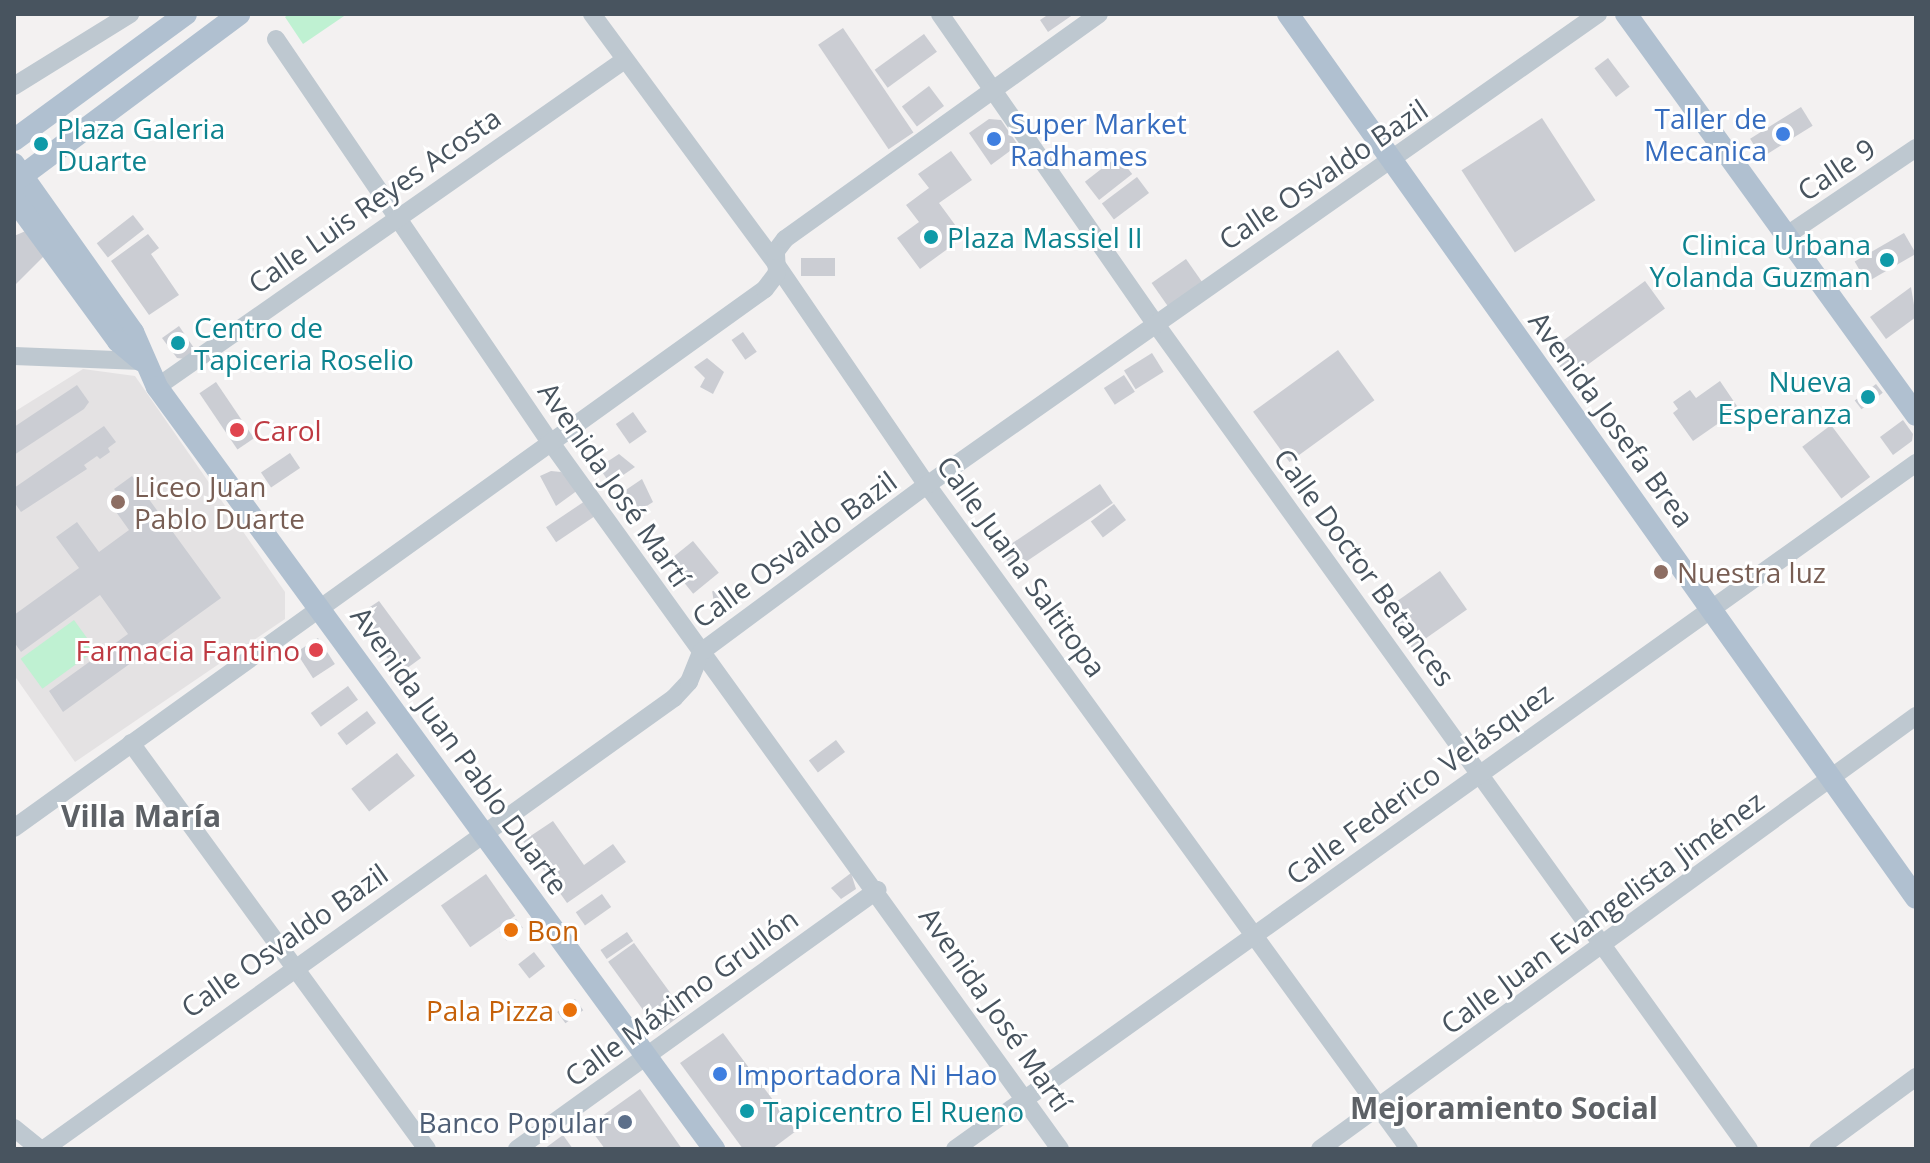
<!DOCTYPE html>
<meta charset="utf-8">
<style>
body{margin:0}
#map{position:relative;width:1930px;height:1163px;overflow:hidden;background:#f3f1f1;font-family:"Open Sans",sans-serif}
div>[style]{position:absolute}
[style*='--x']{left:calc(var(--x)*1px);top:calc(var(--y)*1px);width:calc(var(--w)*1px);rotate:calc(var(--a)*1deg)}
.education>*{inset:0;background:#e4e2e3}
.green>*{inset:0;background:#bff1d2;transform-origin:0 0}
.building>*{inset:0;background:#cbcdd3;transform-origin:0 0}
.minor>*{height:18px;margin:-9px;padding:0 9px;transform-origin:9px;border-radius:9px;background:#bec8d0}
.major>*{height:22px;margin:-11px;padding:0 11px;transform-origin:11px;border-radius:11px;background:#b0c0d0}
.dots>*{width:22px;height:22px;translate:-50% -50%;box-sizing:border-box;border:4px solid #fff;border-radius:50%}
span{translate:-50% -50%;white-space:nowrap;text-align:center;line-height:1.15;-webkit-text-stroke:6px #fff;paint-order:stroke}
.shop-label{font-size:28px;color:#366cbe}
.right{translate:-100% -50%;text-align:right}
.left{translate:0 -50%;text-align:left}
.culture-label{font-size:28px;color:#0d838f}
.street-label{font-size:28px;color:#48545f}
.health-label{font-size:28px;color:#be3a42}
.education-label{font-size:28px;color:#785e54}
.food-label{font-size:28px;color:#c56008}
.service-label{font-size:28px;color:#4e5e75}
.neighbourhood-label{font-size:30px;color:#5d6166;font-weight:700}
.frame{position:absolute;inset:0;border:16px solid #48545f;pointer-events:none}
</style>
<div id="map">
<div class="education">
<div style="clip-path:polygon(83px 369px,135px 376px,285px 592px,285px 619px,75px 762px,14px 675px,14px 412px)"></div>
</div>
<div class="green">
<div style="clip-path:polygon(289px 14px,347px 14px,303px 44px,285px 17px)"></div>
<div style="left:74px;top:620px;width:37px;height:66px;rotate:54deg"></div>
</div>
<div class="building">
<div style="clip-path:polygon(1049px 14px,1074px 14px,1048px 32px,1040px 20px)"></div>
<div style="left:843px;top:28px;width:126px;height:30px;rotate:56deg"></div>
<div style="left:924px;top:34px;width:22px;height:61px;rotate:54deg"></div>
<div style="left:1608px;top:58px;width:36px;height:17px;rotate:53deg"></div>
<div style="left:929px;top:86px;width:25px;height:34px;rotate:53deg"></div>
<div style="left:1801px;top:107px;width:22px;height:60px;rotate:58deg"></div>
<div style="left:1542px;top:118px;width:98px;height:96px;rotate:57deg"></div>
<div style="clip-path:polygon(989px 119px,1001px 120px,1018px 145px,991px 165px,969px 133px)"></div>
<div style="left:40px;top:130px;width:23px;height:15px;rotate:52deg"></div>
<div style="clip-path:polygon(951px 151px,972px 180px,939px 203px,964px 237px,920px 269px,897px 238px,919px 222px,906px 205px,929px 188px,918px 174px)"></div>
<div style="left:1118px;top:156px;width:23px;height:42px;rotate:52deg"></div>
<div style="left:1137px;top:177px;width:20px;height:44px;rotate:53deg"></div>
<div style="left:133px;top:215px;width:18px;height:46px;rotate:52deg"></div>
<div style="clip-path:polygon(28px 230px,46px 254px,14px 286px,14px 236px)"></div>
<div style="left:1904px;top:233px;width:24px;height:57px;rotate:60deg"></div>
<div style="clip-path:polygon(148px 234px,159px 248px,151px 254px,179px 295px,149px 315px,111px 261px)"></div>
<div style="left:801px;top:258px;width:34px;height:18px"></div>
<div style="left:1186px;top:259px;width:29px;height:42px;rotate:55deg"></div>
<div style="left:1645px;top:281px;width:34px;height:119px;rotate:54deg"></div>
<div style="clip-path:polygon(1911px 287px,1916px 317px,1886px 339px,1870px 317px)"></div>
<div style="clip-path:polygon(179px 326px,196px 351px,185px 359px,177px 358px,162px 338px)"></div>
<div style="left:743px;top:332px;width:24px;height:14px;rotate:55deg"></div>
<div style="left:1338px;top:350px;width:62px;height:105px;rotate:54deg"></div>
<div style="left:1152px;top:353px;width:22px;height:33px;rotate:58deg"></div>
<div style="clip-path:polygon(707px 358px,724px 372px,713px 394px,700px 387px,705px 378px,694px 367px)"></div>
<div style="left:1124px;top:375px;width:20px;height:24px;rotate:57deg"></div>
<div style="clip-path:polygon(1720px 381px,1739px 409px,1693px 441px,1673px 413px,1678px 409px,1673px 402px,1690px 390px,1696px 398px)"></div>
<div style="left:216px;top:382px;width:68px;height:20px;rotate:56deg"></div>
<div style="left:1876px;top:384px;width:11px;height:27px;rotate:52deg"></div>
<div style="clip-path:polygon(77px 385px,89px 402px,84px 409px,14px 455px,14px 427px)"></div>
<div style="left:633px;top:412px;width:24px;height:21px;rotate:55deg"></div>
<div style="clip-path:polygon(1903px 420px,1913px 434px,1912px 441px,1893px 455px,1880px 437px)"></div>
<div style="left:1831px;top:425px;width:65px;height:36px;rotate:53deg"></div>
<div style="clip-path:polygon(104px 426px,116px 442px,108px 448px,110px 452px,100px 459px,97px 456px,84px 465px,87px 469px,21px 512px,14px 502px,14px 488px)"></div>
<div style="left:290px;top:453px;width:18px;height:35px;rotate:56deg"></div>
<div style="clip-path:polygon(619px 454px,635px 467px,610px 484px,599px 467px)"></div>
<div style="clip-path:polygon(551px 471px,561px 472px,578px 490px,556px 506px,540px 476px)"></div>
<div style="clip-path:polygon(132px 476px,221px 598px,63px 712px,49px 691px,128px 634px,100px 595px,21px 652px,14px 642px,14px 615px,79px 568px,56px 537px,77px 522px,99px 552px,129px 530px,109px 502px,119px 495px,114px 489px)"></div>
<div style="clip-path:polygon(642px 479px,653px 502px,631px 516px,617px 496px)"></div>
<div style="left:1100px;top:484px;width:23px;height:120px;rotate:56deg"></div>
<div style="left:585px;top:501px;width:18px;height:47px;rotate:56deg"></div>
<div style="left:1114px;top:504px;width:20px;height:29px;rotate:53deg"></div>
<div style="left:693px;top:541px;width:41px;height:33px;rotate:51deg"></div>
<div style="left:1440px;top:571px;width:47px;height:67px;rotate:55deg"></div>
<div style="left:727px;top:589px;width:24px;height:15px;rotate:81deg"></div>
<div style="clip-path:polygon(379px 601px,421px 658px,399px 674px,360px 621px,361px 613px)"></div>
<div style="left:318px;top:638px;width:31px;height:26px;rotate:57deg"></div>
<div style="left:348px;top:686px;width:17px;height:46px;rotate:54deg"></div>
<div style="left:367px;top:711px;width:15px;height:37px;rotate:53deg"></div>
<div style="left:836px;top:740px;width:15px;height:34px;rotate:53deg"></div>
<div style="left:397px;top:753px;width:29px;height:58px;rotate:52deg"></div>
<div style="clip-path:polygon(553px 821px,584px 865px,613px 844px,626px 862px,567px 903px,523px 841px)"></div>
<div style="clip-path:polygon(851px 873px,856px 889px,841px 899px,831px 888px)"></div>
<div style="left:486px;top:874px;width:51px;height:55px;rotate:55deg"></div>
<div style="left:602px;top:894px;width:16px;height:32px;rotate:55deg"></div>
<div style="left:516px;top:919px;width:11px;height:21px;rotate:52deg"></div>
<div style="left:627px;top:932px;width:11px;height:32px;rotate:56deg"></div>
<div style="left:634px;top:943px;width:86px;height:32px;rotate:54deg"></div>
<div style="left:534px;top:952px;width:18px;height:20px;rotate:52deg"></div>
<div style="left:575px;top:999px;width:14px;height:22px;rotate:54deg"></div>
<div style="clip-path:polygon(723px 1033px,796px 1131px,772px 1149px,743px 1149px,680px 1063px)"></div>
<div style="clip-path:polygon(640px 1089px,682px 1149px,605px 1149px,588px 1126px)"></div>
<div style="clip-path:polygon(563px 1135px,573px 1149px,544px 1149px)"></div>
</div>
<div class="minor">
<div style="--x:592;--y:14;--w:310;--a:53.6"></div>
<div style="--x:776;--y:264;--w:268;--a:55.7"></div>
<div style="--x:927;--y:485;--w:820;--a:54.02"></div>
<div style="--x:940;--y:14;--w:376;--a:55.2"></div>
<div style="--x:1155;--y:323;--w:1017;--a:54.28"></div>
<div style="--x:276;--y:39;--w:485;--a:55.8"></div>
<div style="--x:549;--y:440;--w:874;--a:54.22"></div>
<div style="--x:14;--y:86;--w:137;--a:-31.8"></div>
<div style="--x:1787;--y:235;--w:156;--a:-34"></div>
<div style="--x:14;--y:356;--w:127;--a:2.3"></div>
<div style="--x:157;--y:387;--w:569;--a:-34.98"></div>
<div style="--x:131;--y:743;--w:502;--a:53.91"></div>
<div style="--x:14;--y:828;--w:924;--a:-35.67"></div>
<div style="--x:765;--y:289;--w:20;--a:-53"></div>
<div style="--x:777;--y:273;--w:22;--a:-93"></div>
<div style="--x:776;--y:251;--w:15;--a:-53"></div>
<div style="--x:785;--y:239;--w:386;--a:-35.6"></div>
<div style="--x:14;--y:1128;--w:33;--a:39"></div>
<div style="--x:44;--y:1149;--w:775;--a:-35.6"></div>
<div style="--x:674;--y:698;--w:22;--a:-47"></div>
<div style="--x:689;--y:682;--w:32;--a:-68"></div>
<div style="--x:701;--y:652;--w:281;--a:-36.5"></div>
<div style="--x:927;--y:485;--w:820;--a:-35.07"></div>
<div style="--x:517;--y:1149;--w:444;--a:-35.7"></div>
<div style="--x:955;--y:1149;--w:1181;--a:-35.52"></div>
<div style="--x:1320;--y:1149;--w:737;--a:-36"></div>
<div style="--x:1818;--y:1149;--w:122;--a:-36.3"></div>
</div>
<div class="major">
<div style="--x:1288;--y:14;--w:1084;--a:54.61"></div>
<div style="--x:1626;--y:14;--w:495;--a:54.1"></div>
<div style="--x:14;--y:140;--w:213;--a:-36.2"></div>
<div style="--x:14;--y:164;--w:206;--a:54.7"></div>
<div style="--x:133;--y:332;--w:60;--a:66.4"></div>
<div style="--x:157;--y:387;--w:944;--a:53.83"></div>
<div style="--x:14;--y:182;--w:281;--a:-36.7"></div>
<div style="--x:14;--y:199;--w:176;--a:53.8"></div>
<div style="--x:118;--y:341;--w:30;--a:40"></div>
</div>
<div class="dots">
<div style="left:1783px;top:134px;background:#3f7fe0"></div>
<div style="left:994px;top:139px;background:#3f7fe0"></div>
<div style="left:41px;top:144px;background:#0f9aa8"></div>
<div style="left:931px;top:237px;background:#0f9aa8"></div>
<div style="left:1887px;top:260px;background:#0f9aa8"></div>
<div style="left:178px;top:343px;background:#0f9aa8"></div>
<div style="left:1868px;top:397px;background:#0f9aa8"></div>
<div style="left:237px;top:430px;background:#e0444e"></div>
<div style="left:118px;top:502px;background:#8d6e63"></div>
<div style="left:1661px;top:572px;background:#8d6e63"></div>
<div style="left:316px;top:650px;background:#e0444e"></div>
<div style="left:511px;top:930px;background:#e8710a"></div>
<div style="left:570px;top:1010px;background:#e8710a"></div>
<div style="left:720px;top:1074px;background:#3f7fe0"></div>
<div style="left:747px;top:1111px;background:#0f9aa8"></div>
<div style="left:625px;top:1122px;background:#5c6f8a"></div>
</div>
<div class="shop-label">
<span class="right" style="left:1767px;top:134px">Taller de<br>Mecanica</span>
<span class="left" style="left:1010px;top:139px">Super Market<br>Radhames</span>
<span class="left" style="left:736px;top:1074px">Importadora Ni Hao</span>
</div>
<div class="culture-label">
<span class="left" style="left:57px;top:144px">Plaza Galeria<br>Duarte</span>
<span class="left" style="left:947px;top:237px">Plaza Massiel II</span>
<span class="right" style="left:1871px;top:260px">Clinica Urbana<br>Yolanda Guzman</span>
<span class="left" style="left:194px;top:343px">Centro de<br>Tapiceria Roselio</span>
<span class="right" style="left:1852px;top:397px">Nueva<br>Esperanza</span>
<span class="left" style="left:763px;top:1111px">Tapicentro El Rueno</span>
</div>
<div class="street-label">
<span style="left:1836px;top:169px;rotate:-34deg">Calle 9</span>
<span style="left:1323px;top:174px;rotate:-34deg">Calle Osvaldo Bazil</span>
<span style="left:374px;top:200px;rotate:-35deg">Calle Luis Reyes Acosta</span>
<span style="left:1612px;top:419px;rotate:54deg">Avenida Josefa Brea</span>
<span style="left:615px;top:484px;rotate:55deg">Avenida José Martí</span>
<span style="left:794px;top:549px;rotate:-36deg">Calle Osvaldo Bazil</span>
<span style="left:1022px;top:566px;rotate:54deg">Calle Juana Saltitopa</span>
<span style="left:1365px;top:567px;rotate:54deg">Calle Doctor Betances</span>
<span style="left:460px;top:750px;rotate:54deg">Avenida Juan Pablo Duarte</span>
<span style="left:1419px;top:783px;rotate:-36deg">Calle Federico Velásquez</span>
<span style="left:1602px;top:912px;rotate:-36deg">Calle Juan Evangelista Jiménez</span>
<span style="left:284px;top:940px;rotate:-35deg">Calle Osvaldo Bazil</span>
<span style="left:681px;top:997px;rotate:-36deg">Calle Máximo Grullón</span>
<span style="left:996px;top:1009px;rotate:55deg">Avenida José Martí</span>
</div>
<div class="health-label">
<span class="left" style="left:253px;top:430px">Carol</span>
<span class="right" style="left:300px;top:650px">Farmacia Fantino</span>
</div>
<div class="education-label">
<span class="left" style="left:134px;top:502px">Liceo Juan<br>Pablo Duarte</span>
<span class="left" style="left:1677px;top:572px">Nuestra luz</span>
</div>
<div class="food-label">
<span class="left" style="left:527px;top:930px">Bon</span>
<span class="right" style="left:554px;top:1010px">Pala Pizza</span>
</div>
<div class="service-label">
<span class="right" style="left:609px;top:1122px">Banco Popular</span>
</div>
<div class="neighbourhood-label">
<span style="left:141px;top:816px">Villa María</span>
<span style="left:1504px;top:1108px">Mejoramiento Social</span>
</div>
<div class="frame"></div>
</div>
